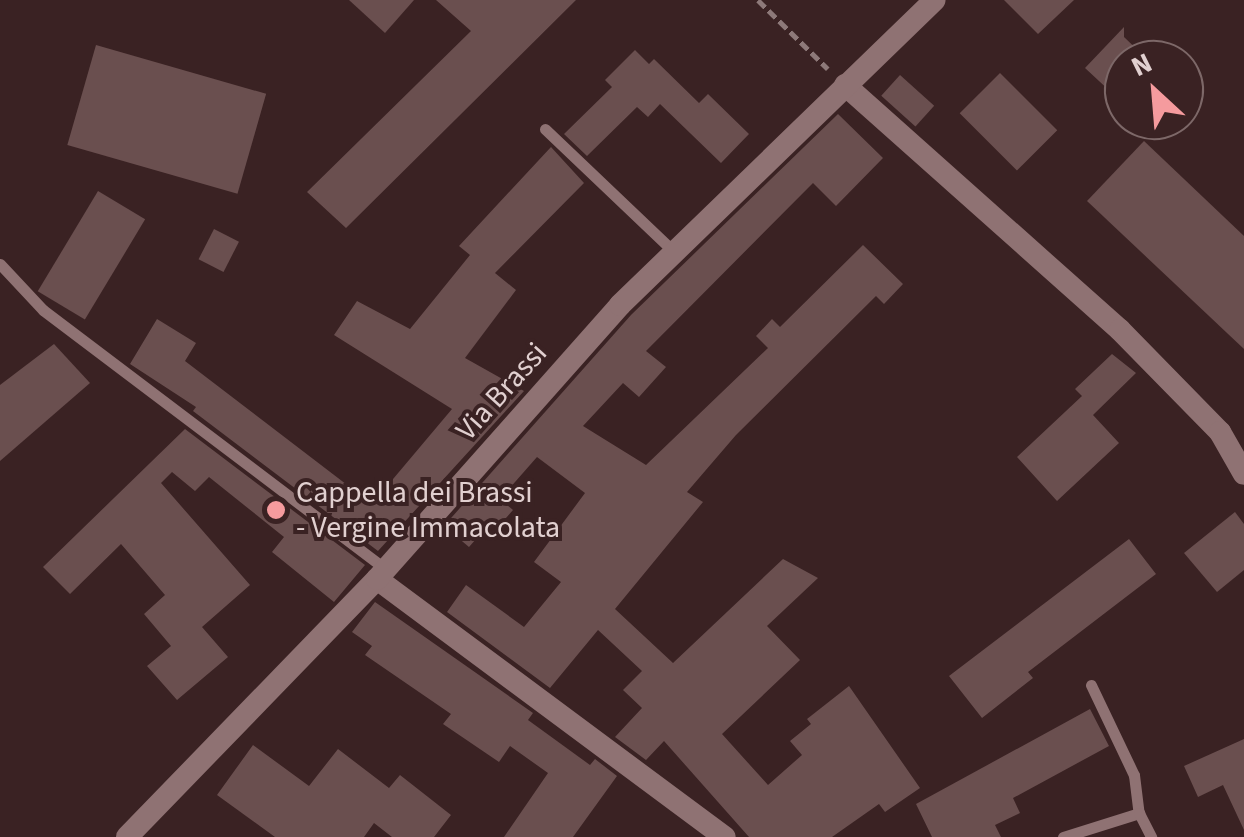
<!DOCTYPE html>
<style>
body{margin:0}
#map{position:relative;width:1244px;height:837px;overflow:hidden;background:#3a2223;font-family:"Source Sans 3",sans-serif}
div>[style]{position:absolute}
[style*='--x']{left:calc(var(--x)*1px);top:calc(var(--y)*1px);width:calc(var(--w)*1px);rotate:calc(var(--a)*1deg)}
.building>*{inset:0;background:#6a4f4f;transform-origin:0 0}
.path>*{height:5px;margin-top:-2.5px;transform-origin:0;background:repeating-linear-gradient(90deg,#8d7979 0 10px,transparent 0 15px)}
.lane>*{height:11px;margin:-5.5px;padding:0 5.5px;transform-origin:5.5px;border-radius:5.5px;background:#8f7273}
.street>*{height:22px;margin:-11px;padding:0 11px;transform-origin:11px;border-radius:11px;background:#8f7273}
.dots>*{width:28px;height:28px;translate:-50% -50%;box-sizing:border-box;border:5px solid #3a2223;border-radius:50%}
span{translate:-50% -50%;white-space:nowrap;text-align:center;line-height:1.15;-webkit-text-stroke:8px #3a2223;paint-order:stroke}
.street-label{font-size:30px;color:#e1d0d0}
.poi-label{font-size:30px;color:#e1d0d0}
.left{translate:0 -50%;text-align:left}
.north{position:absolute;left:1104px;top:40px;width:100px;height:100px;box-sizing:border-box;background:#3a2223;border:2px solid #7d6868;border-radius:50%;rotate:334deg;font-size:28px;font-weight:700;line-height:40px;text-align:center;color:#e1d0d0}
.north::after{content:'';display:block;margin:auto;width:35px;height:45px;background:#f59b9e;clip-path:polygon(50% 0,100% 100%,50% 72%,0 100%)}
</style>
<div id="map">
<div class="building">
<div style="clip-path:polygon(349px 0,414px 0,385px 33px)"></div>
<div style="clip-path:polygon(436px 0,576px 0,346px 228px,307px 192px,471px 31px)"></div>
<div style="clip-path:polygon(1004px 0,1074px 0,1038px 34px)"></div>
<div style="clip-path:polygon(1124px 27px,1124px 37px,1148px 60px,1124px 60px,1124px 83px,1113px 94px,1085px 68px)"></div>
<div style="left:96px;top:45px;width:177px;height:104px;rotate:16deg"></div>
<div style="clip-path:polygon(635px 50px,649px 64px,654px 59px,699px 103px,708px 94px,749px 134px,721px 163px,660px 104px,648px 117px,637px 107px,587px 156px,564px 134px,612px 87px,605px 80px)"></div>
<div style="left:1000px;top:73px;width:81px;height:57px;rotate:45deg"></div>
<div style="left:900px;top:75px;width:46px;height:28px;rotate:42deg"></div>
<div style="clip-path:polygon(838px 114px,883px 158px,836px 206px,813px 183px,646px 351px,666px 367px,639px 397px,623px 383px,583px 426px,646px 465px,768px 348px,756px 336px,772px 319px,780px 327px,863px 245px,903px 284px,884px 304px,876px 296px,736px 435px,687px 492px,703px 502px,615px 609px,673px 663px,783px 559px,818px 578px,767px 626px,800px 660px,722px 734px,768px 785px,802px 755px,790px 741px,811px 724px,807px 719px,849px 686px,920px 788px,885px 812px,879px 804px,832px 837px,749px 837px,664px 741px,646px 760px,615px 737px,642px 708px,623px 690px,642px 671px,598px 630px,550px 688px,447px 612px,466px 585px,524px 627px,561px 582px,534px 562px,585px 493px,537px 457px,500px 499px,513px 510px,497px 528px,491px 522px,469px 547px,444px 526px,631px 315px)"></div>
<div style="clip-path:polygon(1144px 141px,1244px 236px,1244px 349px,1087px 201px)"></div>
<div style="clip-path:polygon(551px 147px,584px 183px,495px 273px,516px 290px,465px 358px,524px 391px,378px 551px,193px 411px,196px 407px,130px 364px,157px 319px,196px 343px,185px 361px,372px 504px,452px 409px,334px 335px,357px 301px,410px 329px,470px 255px,459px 246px)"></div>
<div style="left:98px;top:191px;width:55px;height:117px;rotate:31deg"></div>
<div style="left:214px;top:229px;width:28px;height:34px;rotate:27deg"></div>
<div style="clip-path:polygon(54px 344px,90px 383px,0 461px,0 385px)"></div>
<div style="clip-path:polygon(1112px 354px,1136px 373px,1093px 415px,1119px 443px,1057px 501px,1017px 457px,1082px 396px,1075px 389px)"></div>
<div style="clip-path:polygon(185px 429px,365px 565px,334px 602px,272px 552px,284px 537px,209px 477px,195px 491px,172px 472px,161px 483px,250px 585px,202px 627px,228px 657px,177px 700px,147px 666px,171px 646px,144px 614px,165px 595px,121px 544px,70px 594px,43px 567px)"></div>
<div style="clip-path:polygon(1235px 512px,1244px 524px,1244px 570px,1217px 592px,1184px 553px)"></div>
<div style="clip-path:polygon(1129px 539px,1156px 574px,1028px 672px,1033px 678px,982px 718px,949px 676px)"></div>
<div style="clip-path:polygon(375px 602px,533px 713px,528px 720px,590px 765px,595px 759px,617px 776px,573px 837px,504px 837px,548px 773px,510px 746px,499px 762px,443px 724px,451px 714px,365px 655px,372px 646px,352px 632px)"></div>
<div style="clip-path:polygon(1090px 709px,1109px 746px,1013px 798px,1020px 813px,995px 825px,1001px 837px,932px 837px,916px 804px)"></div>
<div style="clip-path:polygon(1244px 739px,1244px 830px,1223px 785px,1198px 797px,1184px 766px)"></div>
<div style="clip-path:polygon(253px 745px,309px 786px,338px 749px,389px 788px,400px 775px,451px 815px,434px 837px,392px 837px,374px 823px,364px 837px,275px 837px,217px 795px)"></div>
</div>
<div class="path">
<div style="--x:758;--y:0;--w:98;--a:44.6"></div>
</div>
<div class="lane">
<div style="--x:545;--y:129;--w:178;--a:43.6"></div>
<div style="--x:0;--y:264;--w:63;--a:46.9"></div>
<div style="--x:43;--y:310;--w:430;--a:37.1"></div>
<div style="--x:1091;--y:685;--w:100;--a:64.5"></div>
<div style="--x:1134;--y:775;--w:38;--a:83"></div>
<div style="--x:1063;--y:837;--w:80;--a:-17.5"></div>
<div style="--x:1139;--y:813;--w:27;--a:63"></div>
</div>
<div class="street">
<div style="--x:845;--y:85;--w:368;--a:41.7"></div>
<div style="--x:1120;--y:330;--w:143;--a:45.6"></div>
<div style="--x:1220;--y:432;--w:48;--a:60.3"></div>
<div style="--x:377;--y:579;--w:433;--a:36.6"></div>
<div style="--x:127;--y:837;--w:359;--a:-45.9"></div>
<div style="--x:377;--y:579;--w:366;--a:-48.4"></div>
<div style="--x:620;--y:305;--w:438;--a:-44.1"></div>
</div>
<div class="dots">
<div style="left:276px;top:510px;background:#f59b9e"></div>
</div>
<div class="street-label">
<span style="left:502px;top:392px;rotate:-48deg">Via Brassi</span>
</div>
<div class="poi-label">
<span class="left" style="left:296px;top:510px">Cappella dei Brassi<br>- Vergine Immacolata</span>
</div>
<div class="north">N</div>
</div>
